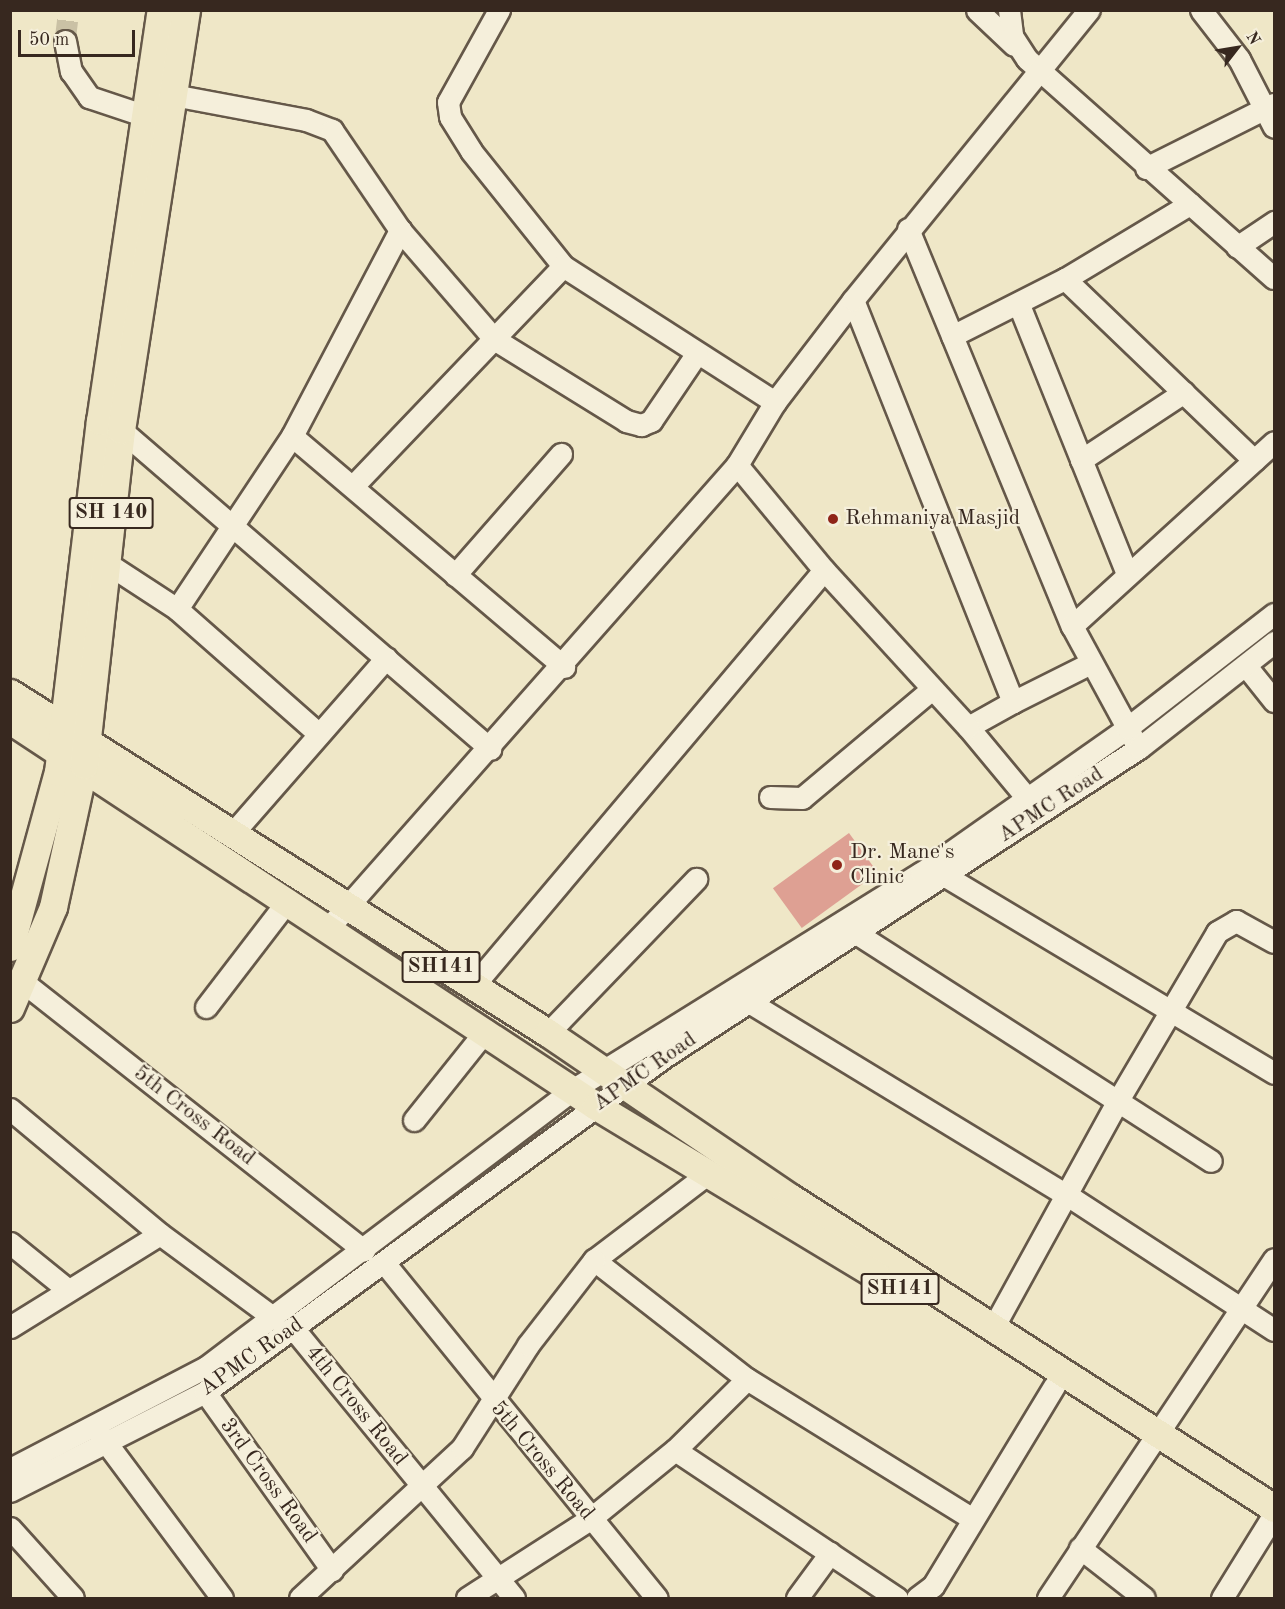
<!DOCTYPE html>
<style>
body{margin:0}
#map{position:relative;width:1285px;height:1609px;overflow:hidden;background:#efe7c7;font-family:"Old Standard TT",serif}
div>[style]{position:absolute}
[style*='--x']{left:calc(var(--x)*1px);top:calc(var(--y)*1px);width:calc(var(--w)*1px);rotate:calc(var(--a)*1deg)}
.building>*{inset:0;background:#dea093;transform-origin:0 0}
.minor-tunnel>*{height:21px;margin-top:-10.5px;transform-origin:0;background:repeating-linear-gradient(90deg,#cac1a5 0 21px,transparent 0 31px)}
.roads{filter:drop-shadow(2px 0 #655849) drop-shadow(-2px 0 #655849) drop-shadow(0 2px #655849) drop-shadow(0 -2px #655849)}
.minor>*{height:21px;margin:-10.5px;padding:0 10.5px;transform-origin:10.5px;border-radius:10.5px;background:#f5efdb}
.major>*{height:27px;margin:-13.5px;padding:0 13.5px;transform-origin:13.5px;border-radius:13.5px;background:#efe7c7}
.dots>*{width:16px;height:16px;translate:-50% -50%;box-sizing:border-box;border:3px solid #f5efdb;border-radius:50%}
span{translate:-50% -50%;white-space:nowrap;text-align:center;line-height:1.15;-webkit-text-stroke:4.5px #f5efdb;paint-order:stroke}
.shield-label span{padding:2px 4px;background:#f5efdb;border:2px solid;border-radius:4px;-webkit-text-stroke-width:0}
.shield-label{font-size:21px;color:#37281f;font-weight:700}
.poi-label{font-size:22px;color:#37281f}
.left{translate:0 -50%;text-align:left}
.street-label{font-size:22px;color:#37281f}
.frame{position:absolute;inset:0;border:12px solid #37281f;pointer-events:none}
.north{position:absolute;left:1207px;top:18px;width:60px;height:60px;-webkit-text-stroke:4px #f5efdb;paint-order:stroke;rotate:59deg;font-size:16px;font-weight:700;line-height:24px;text-align:center;color:#37281f}
.north::after{content:'';display:block;margin:auto;width:21px;height:27px;background:#37281f;clip-path:polygon(50% 0,100% 100%,50% 72%,0 100%)}
.scale{position:absolute;left:18px;top:30px;width:117px;height:27px;box-sizing:border-box;border:3px solid #37281f;border-top:0;padding-left:8px;font-size:18px;line-height:21px;white-space:nowrap;color:#37281f;-webkit-text-stroke:4px #f5efdb;paint-order:stroke}
</style>
<div id="map">
<div class="building">
<div style="left:849px;top:833px;width:49px;height:94px;rotate:54deg"></div>
</div>
<div class="minor-tunnel">
<div style="--x:65;--y:41;--w:31;--a:-83"></div>
</div>
<div class="roads">
<div class="minor">
<div style="--x:499;--y:10;--w:105;--a:119"></div>
<div style="--x:448;--y:102;--w:15;--a:82"></div>
<div style="--x:450;--y:117;--w:40;--a:58"></div>
<div style="--x:471;--y:151;--w:147;--a:51.3"></div>
<div style="--x:563;--y:266;--w:252;--a:32.7"></div>
<div style="--x:977;--y:10;--w:51;--a:43.4"></div>
<div style="--x:1009;--y:10;--w:26;--a:83"></div>
<div style="--x:1012;--y:36;--w:27;--a:57"></div>
<div style="--x:1027;--y:59;--w:330;--a:41.6"></div>
<div style="--x:1201;--y:10;--w:62;--a:52.2"></div>
<div style="--x:1239;--y:59;--w:76;--a:62.8"></div>
<div style="--x:65;--y:41;--w:31;--a:79"></div>
<div style="--x:71;--y:71;--w:32;--a:55"></div>
<div style="--x:89;--y:97;--w:60;--a:18.4"></div>
<div style="--x:173;--y:95;--w:135;--a:10.6"></div>
<div style="--x:306;--y:120;--w:28;--a:21"></div>
<div style="--x:332;--y:130;--w:121;--a:55.8"></div>
<div style="--x:400;--y:230;--w:144;--a:49.2"></div>
<div style="--x:494;--y:339;--w:155;--a:31.8"></div>
<div style="--x:626;--y:421;--w:16;--a:15"></div>
<div style="--x:641;--y:425;--w:11;--a:-22"></div>
<div style="--x:651;--y:421;--w:82;--a:-55.9"></div>
<div style="--x:1146;--y:168;--w:143;--a:-26.6"></div>
<div style="--x:908;--y:229;--w:430;--a:67.6"></div>
<div style="--x:1072;--y:626;--w:130;--a:61.5"></div>
<div style="--x:1237;--y:247;--w:45;--a:-34"></div>
<div style="--x:1065;--y:279;--w:262;--a:43.8"></div>
<div style="--x:853;--y:300;--w:433;--a:68.3"></div>
<div style="--x:1013;--y:702;--w:51;--a:150.9"></div>
<div style="--x:968;--y:727;--w:107;--a:50.3"></div>
<div style="--x:1019;--y:305;--w:287;--a:68.1"></div>
<div style="--x:952;--y:336;--w:127;--a:-26.8"></div>
<div style="--x:1065;--y:279;--w:146;--a:-31"></div>
<div style="--x:121;--y:430;--w:488;--a:40.8"></div>
<div style="--x:292;--y:436;--w:357;--a:40.3"></div>
<div style="--x:1081;--y:460;--w:123;--a:-33.4"></div>
<div style="--x:737;--y:465;--w:136;--a:50.4"></div>
<div style="--x:824;--y:570;--w:213;--a:47.5"></div>
<div style="--x:353;--y:486;--w:304;--a:-46.3"></div>
<div style="--x:105;--y:562;--w:86;--a:33.1"></div>
<div style="--x:177;--y:609;--w:189;--a:41.4"></div>
<div style="--x:455;--y:575;--w:161;--a:-48.8"></div>
<div style="--x:177;--y:609;--w:208;--a:-56.4"></div>
<div style="--x:292;--y:436;--w:233;--a:-62.3"></div>
<div style="--x:1072;--y:626;--w:273;--a:-42.3"></div>
<div style="--x:1246;--y:666;--w:45;--a:51.3"></div>
<div style="--x:1013;--y:702;--w:85;--a:-26.6"></div>
<div style="--x:770;--y:797;--w:32;--a:2"></div>
<div style="--x:802;--y:798;--w:170;--a:-40"></div>
<div style="--x:232;--y:834;--w:234;--a:-48.8"></div>
<div style="--x:947;--y:877;--w:381;--a:30.9"></div>
<div style="--x:330;--y:926;--w:615;--a:-48.56"></div>
<div style="--x:737;--y:465;--w:74;--a:-58.9"></div>
<div style="--x:775;--y:402;--w:128;--a:-52.6"></div>
<div style="--x:853;--y:300;--w:374;--a:-50.9"></div>
<div style="--x:859;--y:935;--w:418;--a:32.7"></div>
<div style="--x:23;--y:982;--w:434;--a:38.2"></div>
<div style="--x:473;--y:986;--w:544;--a:-49.84"></div>
<div style="--x:749;--y:1002;--w:372;--a:31.3"></div>
<div style="--x:1067;--y:1195;--w:247;--a:33.1"></div>
<div style="--x:206;--y:1007;--w:135;--a:-52.5"></div>
<div style="--x:548;--y:1033;--w:214;--a:-46.1"></div>
<div style="--x:10;--y:1109;--w:195;--a:39.8"></div>
<div style="--x:160;--y:1234;--w:142;--a:36.4"></div>
<div style="--x:414;--y:1120;--w:115;--a:-51.3"></div>
<div style="--x:710;--y:1172;--w:146;--a:142.8"></div>
<div style="--x:594;--y:1260;--w:194;--a:37.9"></div>
<div style="--x:747;--y:1379;--w:101;--a:135.4"></div>
<div style="--x:675;--y:1450;--w:267;--a:33.7"></div>
<div style="--x:10;--y:1243;--w:73;--a:38.9"></div>
<div style="--x:386;--y:1265;--w:429;--a:50.9"></div>
<div style="--x:994;--y:1326;--w:256;--a:-61.2"></div>
<div style="--x:1117;--y:1102;--w:197;--a:-59.5"></div>
<div style="--x:1217;--y:932;--w:22;--a:-30"></div>
<div style="--x:1236;--y:921;--w:43;--a:28.9"></div>
<div style="--x:10;--y:1327;--w:176;--a:-31.8"></div>
<div style="--x:293;--y:1328;--w:349;--a:50.7"></div>
<div style="--x:747;--y:1379;--w:264;--a:31.8"></div>
<div style="--x:205;--y:1392;--w:219;--a:54.5"></div>
<div style="--x:99;--y:1433;--w:206;--a:53.3"></div>
<div style="--x:10;--y:1469;--w:221;--a:-27.5"></div>
<div style="--x:206;--y:1367;--w:459;--a:-37.1"></div>
<div style="--x:572;--y:1090;--w:411;--a:-31.9"></div>
<div style="--x:921;--y:873;--w:252;--a:-35.1"></div>
<div style="--x:1127;--y:728;--w:186;--a:-37.8"></div>
<div style="--x:10;--y:1491;--w:219;--a:-26.9"></div>
<div style="--x:205;--y:1392;--w:568;--a:-36.12"></div>
<div style="--x:664;--y:1057;--w:567;--a:-33.05"></div>
<div style="--x:1139;--y:748;--w:172;--a:-38.1"></div>
<div style="--x:10;--y:1528;--w:94;--a:48"></div>
<div style="--x:1080;--y:1548;--w:81;--a:38"></div>
<div style="--x:300;--y:1598;--w:221;--a:-42.8"></div>
<div style="--x:462;--y:1448;--w:122;--a:-57.3"></div>
<div style="--x:528;--y:1345;--w:108;--a:-52.2"></div>
<div style="--x:467;--y:1598;--w:146;--a:-32.7"></div>
<div style="--x:590;--y:1519;--w:109;--a:-39.1"></div>
<div style="--x:797;--y:1598;--w:56;--a:-53.7"></div>
<div style="--x:917;--y:1598;--w:20;--a:-37"></div>
<div style="--x:933;--y:1586;--w:234;--a:-58.8"></div>
<div style="--x:1048;--y:1598;--w:407;--a:-56.3"></div>
<div style="--x:1222;--y:1598;--w:99;--a:-58.2"></div>
</div>
<div class="major">
<div style="--x:10;--y:693;--w:636;--a:32.29"></div>
<div style="--x:548;--y:1033;--w:294;--a:34.2"></div>
<div style="--x:791;--y:1198;--w:574;--a:32.69"></div>
<div style="--x:10;--y:720;--w:702;--a:33.37"></div>
<div style="--x:596;--y:1106;--w:327;--a:31.1"></div>
<div style="--x:10;--y:947;--w:181;--a:-74.7"></div>
<div style="--x:58;--y:772;--w:354;--a:-83.2"></div>
<div style="--x:100;--y:421;--w:416;--a:-81.6"></div>
<div style="--x:10;--y:1008;--w:110;--a:-66.9"></div>
<div style="--x:53;--y:907;--w:145;--a:-77.7"></div>
<div style="--x:84;--y:765;--w:337;--a:-83.7"></div>
<div style="--x:121;--y:430;--w:425;--a:-81.2"></div>
</div>
</div>
<div class="dots">
<div style="left:833px;top:519px;background:#8f2418"></div>
<div style="left:837px;top:865px;background:#8f2418"></div>
</div>
<div class="shield-label">
<span style="left:111px;top:513px">SH 140</span>
<span style="left:441px;top:967px">SH141</span>
<span style="left:900px;top:1289px">SH141</span>
</div>
<div class="poi-label">
<span class="left" style="left:845px;top:519px">Rehmaniya Masjid</span>
<span class="left" style="left:850px;top:865px">Dr. Mane's<br>Clinic</span>
</div>
<div class="street-label">
<span style="left:1051px;top:805px;rotate:-33deg">APMC Road</span>
<span style="left:645px;top:1072px;rotate:-35deg">APMC Road</span>
<span style="left:194px;top:1116px;rotate:38deg">5th Cross Road</span>
<span style="left:252px;top:1357px;rotate:-35deg">APMC Road</span>
<span style="left:356px;top:1406px;rotate:51deg">4th Cross Road</span>
<span style="left:542px;top:1461px;rotate:50deg">5th Cross Road</span>
<span style="left:268px;top:1481px;rotate:54deg">3rd Cross Road</span>
</div>
<div class="frame"></div>
<div class="north">N</div>
<div class="scale">50 m</div>
</div>
